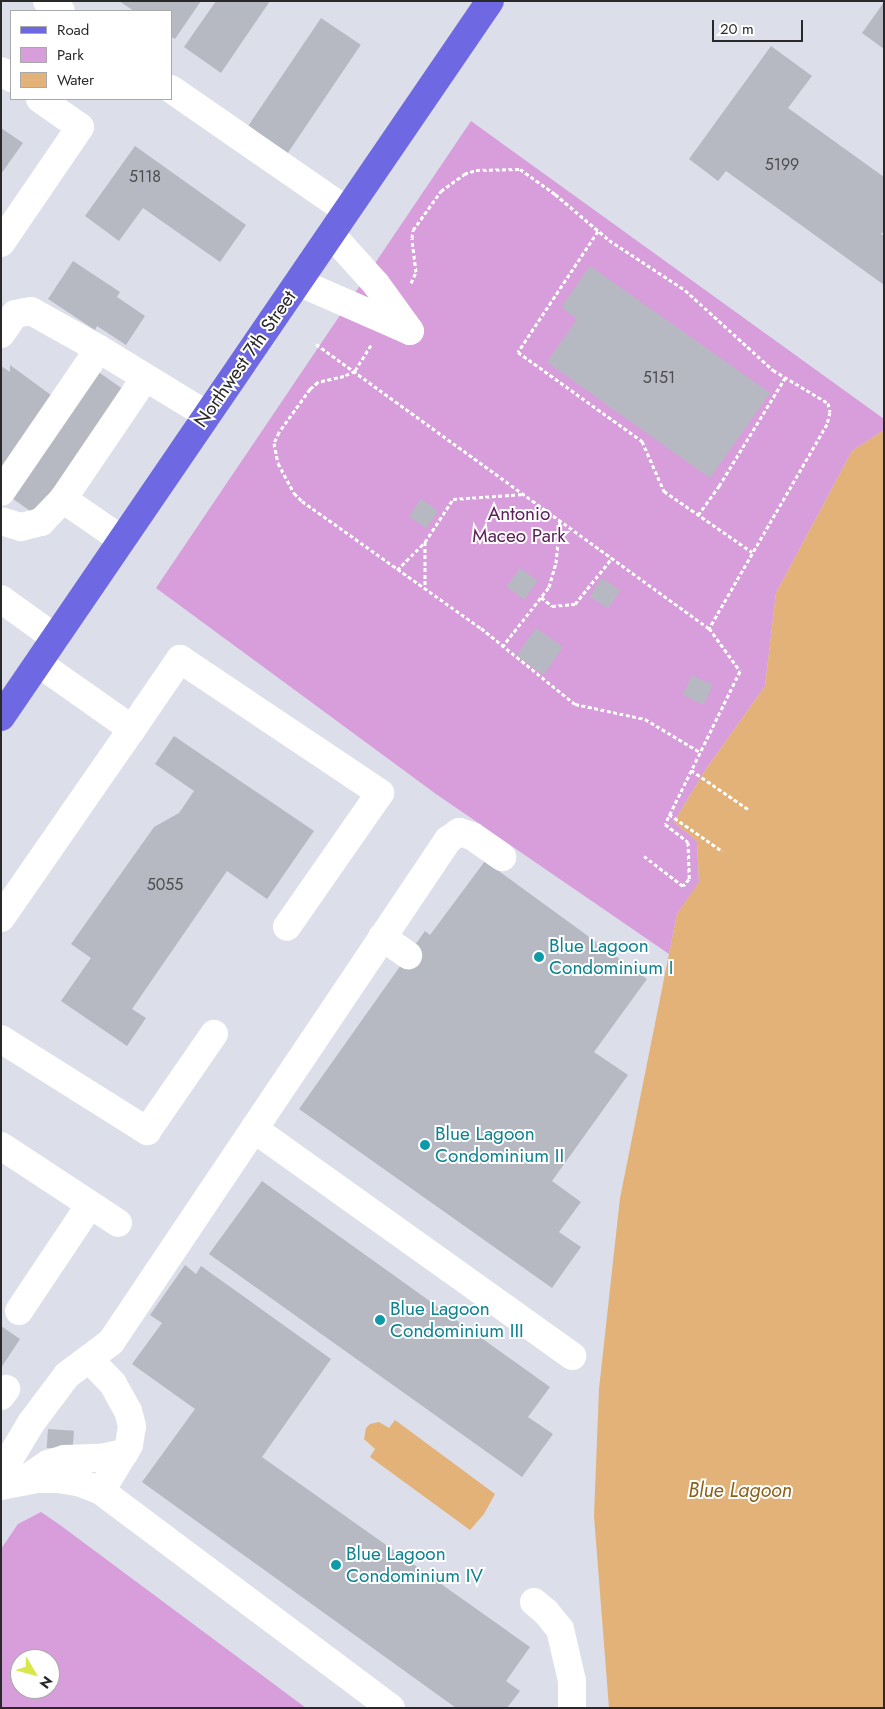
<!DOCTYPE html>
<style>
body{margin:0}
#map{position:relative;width:885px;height:1709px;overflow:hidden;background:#dcdeea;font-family:Jost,sans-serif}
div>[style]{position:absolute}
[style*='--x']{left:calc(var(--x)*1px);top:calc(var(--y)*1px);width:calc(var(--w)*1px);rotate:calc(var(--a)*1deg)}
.green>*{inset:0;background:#d89ddb}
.water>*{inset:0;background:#e2b278}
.building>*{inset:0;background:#b7b9c2;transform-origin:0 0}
.path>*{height:3px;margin-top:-1.5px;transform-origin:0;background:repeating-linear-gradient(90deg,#fff 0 4px,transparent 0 6.5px)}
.minor>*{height:28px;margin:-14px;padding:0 14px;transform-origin:14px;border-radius:14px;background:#fff}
.major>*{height:28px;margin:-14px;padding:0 14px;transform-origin:14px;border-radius:14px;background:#6e68e2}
.dots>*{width:14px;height:14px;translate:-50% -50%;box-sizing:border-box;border:2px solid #fff;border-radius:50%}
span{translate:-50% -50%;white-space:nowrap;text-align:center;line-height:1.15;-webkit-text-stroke:4px #fff;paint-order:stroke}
.number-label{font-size:16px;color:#4c4d4f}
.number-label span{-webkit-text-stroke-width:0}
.street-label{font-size:19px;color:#292929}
.park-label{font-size:19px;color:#5e2059}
.culture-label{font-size:19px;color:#0d838f}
.left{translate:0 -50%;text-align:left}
.water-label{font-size:20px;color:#8b611a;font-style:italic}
.frame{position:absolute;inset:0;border:2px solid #292929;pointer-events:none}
.legend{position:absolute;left:10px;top:10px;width:162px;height:90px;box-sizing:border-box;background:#fff;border:1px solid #a9a9a9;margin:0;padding:6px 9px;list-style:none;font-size:15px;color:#292929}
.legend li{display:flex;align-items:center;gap:10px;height:25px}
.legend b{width:25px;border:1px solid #a9a9a9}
.north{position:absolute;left:10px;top:1649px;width:50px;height:50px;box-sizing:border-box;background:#fff;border:1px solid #a9a9a9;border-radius:50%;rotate:127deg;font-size:14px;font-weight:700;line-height:20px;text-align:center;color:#292929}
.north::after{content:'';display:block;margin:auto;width:18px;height:22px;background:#d8e84b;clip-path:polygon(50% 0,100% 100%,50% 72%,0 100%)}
.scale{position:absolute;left:712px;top:20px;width:91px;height:22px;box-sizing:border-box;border:2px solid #292929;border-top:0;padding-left:6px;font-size:15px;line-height:18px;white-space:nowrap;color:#292929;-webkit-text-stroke:4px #fff;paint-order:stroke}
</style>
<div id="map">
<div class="green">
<div style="clip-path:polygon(471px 121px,884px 419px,884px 430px,852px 451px,776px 593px,765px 686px,704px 772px,674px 822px,697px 841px,699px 883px,677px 914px,669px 954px,436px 794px,156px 588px)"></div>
<div style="clip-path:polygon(evenodd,41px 1512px,60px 1525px,306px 1708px,1px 1708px,1px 1549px,18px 1524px,41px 1512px,20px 1659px,50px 1659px,50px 1689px,20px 1689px,20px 1659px)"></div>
</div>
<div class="water">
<div style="clip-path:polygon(884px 430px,884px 1708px,609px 1708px,594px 1516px,599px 1389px,620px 1198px,677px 914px,699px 882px,697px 841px,674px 822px,704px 772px,765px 686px,776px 593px,852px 451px)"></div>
<div style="clip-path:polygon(395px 1420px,495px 1494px,484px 1514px,470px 1530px,370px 1457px,375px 1449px,364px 1439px,366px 1428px,370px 1424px,379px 1422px,389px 1428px)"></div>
</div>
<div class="building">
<div style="clip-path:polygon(119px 1px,201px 1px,175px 39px,171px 37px,171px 11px,134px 11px)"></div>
<div style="clip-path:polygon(216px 1px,270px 1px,221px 73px,184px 47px)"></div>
<div style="clip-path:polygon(884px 2px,884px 49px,862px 33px)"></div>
<div style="left:321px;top:18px;width:48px;height:132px;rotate:34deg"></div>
<div style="clip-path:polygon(771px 46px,812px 76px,788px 108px,884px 177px,884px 231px,881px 234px,884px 236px,884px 285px,726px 171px,718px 181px,689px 159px)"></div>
<div style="clip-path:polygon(1px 128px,23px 143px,1px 174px)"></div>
<div style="clip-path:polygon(135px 146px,246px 225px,220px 262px,143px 208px,119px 241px,85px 216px)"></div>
<div style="clip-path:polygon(73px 261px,120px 292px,117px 297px,145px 316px,126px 345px,97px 326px,95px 330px,48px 299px)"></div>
<div style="clip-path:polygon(590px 266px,770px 393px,710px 478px,547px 362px,577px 319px,561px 307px)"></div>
<div style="clip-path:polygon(10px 365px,51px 395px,1px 469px,1px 366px,10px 372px)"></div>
<div style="left:97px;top:371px;width:35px;height:153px;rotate:35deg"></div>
<div style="left:421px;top:499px;width:21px;height:21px;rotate:35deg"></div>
<div style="left:520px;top:568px;width:22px;height:23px;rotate:36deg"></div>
<div style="left:602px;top:578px;width:22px;height:22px;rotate:34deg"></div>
<div style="left:536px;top:628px;width:33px;height:34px;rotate:35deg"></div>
<div style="left:692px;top:675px;width:23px;height:22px;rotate:25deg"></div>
<div style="clip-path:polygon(174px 736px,314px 831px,267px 899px,227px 871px,132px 1009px,146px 1018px,127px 1046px,61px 1001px,91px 958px,71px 944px,154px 827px,179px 813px,194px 791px,155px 764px)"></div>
<div style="clip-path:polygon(485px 861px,647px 979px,594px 1052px,628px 1075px,552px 1181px,581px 1202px,559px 1232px,581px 1247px,552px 1288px,299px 1109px,425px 931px,430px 935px)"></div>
<div style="clip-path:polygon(262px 1181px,550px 1387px,528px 1417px,553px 1434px,522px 1477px,209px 1254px)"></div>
<div style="clip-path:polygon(185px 1265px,196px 1274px,201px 1266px,331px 1359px,262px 1457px,530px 1647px,506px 1681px,520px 1691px,507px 1708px,456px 1708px,142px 1482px,195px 1409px,132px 1364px,162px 1323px,150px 1315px)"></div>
<div style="clip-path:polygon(1px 1326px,20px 1339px,1px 1368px)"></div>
<div style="left:48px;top:1429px;width:26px;height:19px;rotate:4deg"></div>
</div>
<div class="path">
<div style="--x:598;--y:231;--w:145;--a:123.5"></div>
<div style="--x:518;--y:352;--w:153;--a:35.7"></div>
<div style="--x:642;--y:441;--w:55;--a:66.3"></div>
<div style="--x:664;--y:491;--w:107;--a:34.7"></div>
<div style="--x:411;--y:283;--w:12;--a:-66"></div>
<div style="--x:416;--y:272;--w:34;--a:-97"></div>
<div style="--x:412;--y:238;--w:8;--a:-83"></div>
<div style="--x:413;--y:230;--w:48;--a:-54.3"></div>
<div style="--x:441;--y:191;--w:29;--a:-36"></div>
<div style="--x:464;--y:174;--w:13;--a:-18"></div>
<div style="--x:476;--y:170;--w:44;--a:-1.3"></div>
<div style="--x:520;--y:169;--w:43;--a:35.5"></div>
<div style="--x:555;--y:194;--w:71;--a:40.4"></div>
<div style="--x:609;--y:240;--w:91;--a:33.3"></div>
<div style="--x:685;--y:290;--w:119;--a:42.3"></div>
<div style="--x:773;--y:370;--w:64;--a:31"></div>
<div style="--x:828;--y:403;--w:9;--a:77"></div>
<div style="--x:830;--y:412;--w:12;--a:104"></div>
<div style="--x:827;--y:424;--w:236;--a:120"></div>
<div style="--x:709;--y:628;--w:53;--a:54.2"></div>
<div style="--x:740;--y:671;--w:170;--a:116.1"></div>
<div style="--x:665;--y:824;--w:29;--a:38"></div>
<div style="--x:688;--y:842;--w:37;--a:88"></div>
<div style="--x:689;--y:879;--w:9;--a:131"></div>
<div style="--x:683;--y:886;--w:49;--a:-142.4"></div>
<div style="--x:316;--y:344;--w:485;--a:35.9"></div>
<div style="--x:371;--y:345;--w:31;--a:122"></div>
<div style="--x:355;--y:371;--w:12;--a:156"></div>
<div style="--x:344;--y:376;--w:27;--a:167"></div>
<div style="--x:318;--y:382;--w:11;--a:139"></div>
<div style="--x:310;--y:389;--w:53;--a:125.8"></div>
<div style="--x:279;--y:432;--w:12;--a:114"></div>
<div style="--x:274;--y:443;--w:20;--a:79"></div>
<div style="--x:278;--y:463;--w:34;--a:62"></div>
<div style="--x:294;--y:493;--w:11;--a:45"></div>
<div style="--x:302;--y:501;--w:219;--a:35.4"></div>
<div style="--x:481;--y:628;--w:121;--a:39"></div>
<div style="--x:575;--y:704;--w:72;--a:12.1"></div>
<div style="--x:645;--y:719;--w:64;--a:31"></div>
<div style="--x:698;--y:515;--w:36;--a:-54"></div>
<div style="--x:719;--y:486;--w:127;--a:-58.6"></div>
<div style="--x:425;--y:542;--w:47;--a:90"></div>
<div style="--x:397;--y:570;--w:40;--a:-45"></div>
<div style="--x:425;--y:542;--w:51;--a:-56.9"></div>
<div style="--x:453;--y:499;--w:71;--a:-4"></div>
<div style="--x:541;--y:597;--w:14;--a:39"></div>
<div style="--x:552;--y:606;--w:23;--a:-5"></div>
<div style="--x:575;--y:604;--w:59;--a:-51.2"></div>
<div style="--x:502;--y:647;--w:76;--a:-51.9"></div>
<div style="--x:549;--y:587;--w:25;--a:-74"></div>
<div style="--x:556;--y:563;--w:43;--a:-84.7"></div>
<div style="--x:691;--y:770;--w:69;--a:34.4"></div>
<div style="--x:669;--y:814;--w:65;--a:34.9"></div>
</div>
<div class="minor">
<div style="--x:47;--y:1;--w:17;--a:36"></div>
<div style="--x:1;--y:71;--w:12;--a:35"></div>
<div style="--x:171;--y:89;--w:214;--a:34.7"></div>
<div style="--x:1;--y:243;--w:140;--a:-55.7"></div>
<div style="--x:80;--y:127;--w:49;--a:-145"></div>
<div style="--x:298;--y:282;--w:122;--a:23.6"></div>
<div style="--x:410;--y:331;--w:58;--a:-125.9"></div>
<div style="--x:376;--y:284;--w:67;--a:-132"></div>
<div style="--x:1;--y:334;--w:24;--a:-55"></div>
<div style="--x:15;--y:314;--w:16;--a:-11"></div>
<div style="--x:31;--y:311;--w:78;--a:29.2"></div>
<div style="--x:99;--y:349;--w:127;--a:31.4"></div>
<div style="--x:1;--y:492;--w:173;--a:-55.6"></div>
<div style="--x:1;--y:521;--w:21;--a:17"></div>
<div style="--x:21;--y:527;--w:21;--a:-14"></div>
<div style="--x:41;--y:522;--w:32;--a:-46"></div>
<div style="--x:122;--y:540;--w:72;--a:-145.2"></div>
<div style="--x:63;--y:499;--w:146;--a:-55.9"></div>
<div style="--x:1;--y:599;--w:67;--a:35.8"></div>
<div style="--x:132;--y:729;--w:85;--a:-55.6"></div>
<div style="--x:180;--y:659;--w:241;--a:33.8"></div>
<div style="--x:380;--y:793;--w:163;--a:124.8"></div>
<div style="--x:1;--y:918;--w:230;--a:-55.3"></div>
<div style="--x:132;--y:729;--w:115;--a:-144.9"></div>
<div style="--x:382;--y:937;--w:32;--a:35"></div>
<div style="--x:1;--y:1039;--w:173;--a:32.2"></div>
<div style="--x:147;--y:1131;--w:118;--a:-55.4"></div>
<div style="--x:254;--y:1129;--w:391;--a:35.5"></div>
<div style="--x:1;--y:1146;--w:140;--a:33.3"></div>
<div style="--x:19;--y:1311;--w:126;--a:-56.3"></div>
<div style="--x:90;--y:1360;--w:33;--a:46"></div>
<div style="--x:113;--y:1384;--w:31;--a:61"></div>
<div style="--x:128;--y:1411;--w:16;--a:75"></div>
<div style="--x:132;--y:1426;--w:19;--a:99"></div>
<div style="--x:129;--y:1445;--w:54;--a:121.3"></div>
<div style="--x:1;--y:1396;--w:9;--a:-54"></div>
<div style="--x:1;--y:1473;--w:58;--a:-59"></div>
<div style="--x:31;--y:1423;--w:60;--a:-53.1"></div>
<div style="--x:67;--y:1375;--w:55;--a:-36.9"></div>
<div style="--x:111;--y:1342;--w:605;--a:-56.13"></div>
<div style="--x:448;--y:840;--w:14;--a:-36"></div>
<div style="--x:459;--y:832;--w:14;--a:17"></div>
<div style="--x:472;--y:836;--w:37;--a:35"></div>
<div style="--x:30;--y:1476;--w:22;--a:-34"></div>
<div style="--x:48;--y:1464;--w:17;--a:-17"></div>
<div style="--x:64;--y:1459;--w:37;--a:-2"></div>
<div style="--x:101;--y:1458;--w:24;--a:-12"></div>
<div style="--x:1;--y:1486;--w:37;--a:-11"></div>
<div style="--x:37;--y:1479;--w:21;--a:0"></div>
<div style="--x:58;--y:1479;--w:20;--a:9"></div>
<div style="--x:78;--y:1482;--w:25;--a:21"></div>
<div style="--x:101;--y:1491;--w:362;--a:36.8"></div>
<div style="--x:534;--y:1602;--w:16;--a:40"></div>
<div style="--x:546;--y:1612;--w:22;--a:51"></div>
<div style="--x:560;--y:1629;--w:53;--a:77"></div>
<div style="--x:572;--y:1681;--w:27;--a:90"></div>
</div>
<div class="major">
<div style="--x:1;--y:717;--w:867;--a:-55.67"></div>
</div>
<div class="dots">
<div style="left:539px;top:957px;background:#0f9aa8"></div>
<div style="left:425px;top:1145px;background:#0f9aa8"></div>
<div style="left:380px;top:1320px;background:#0f9aa8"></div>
<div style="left:336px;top:1565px;background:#0f9aa8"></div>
</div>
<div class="number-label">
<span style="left:782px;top:165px">5199</span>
<span style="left:145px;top:177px">5118</span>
<span style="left:659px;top:378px">5151</span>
<span style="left:165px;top:885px">5055</span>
</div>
<div class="street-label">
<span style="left:245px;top:359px;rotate:-55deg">Northwest 7th Street</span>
</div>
<div class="park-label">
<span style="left:519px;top:525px">Antonio<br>Maceo Park</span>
</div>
<div class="culture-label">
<span class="left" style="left:549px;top:957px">Blue Lagoon<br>Condominium I</span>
<span class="left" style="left:435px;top:1145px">Blue Lagoon<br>Condominium II</span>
<span class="left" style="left:390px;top:1320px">Blue Lagoon<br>Condominium III</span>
<span class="left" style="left:346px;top:1565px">Blue Lagoon<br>Condominium IV</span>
</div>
<div class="water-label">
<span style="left:740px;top:1490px">Blue Lagoon</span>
</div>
<div class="frame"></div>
<ul class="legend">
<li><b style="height:6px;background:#6e68e2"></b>Road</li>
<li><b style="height:14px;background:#d89ddb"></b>Park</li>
<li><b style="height:14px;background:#e2b278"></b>Water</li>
</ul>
<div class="north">N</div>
<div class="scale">20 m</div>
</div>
